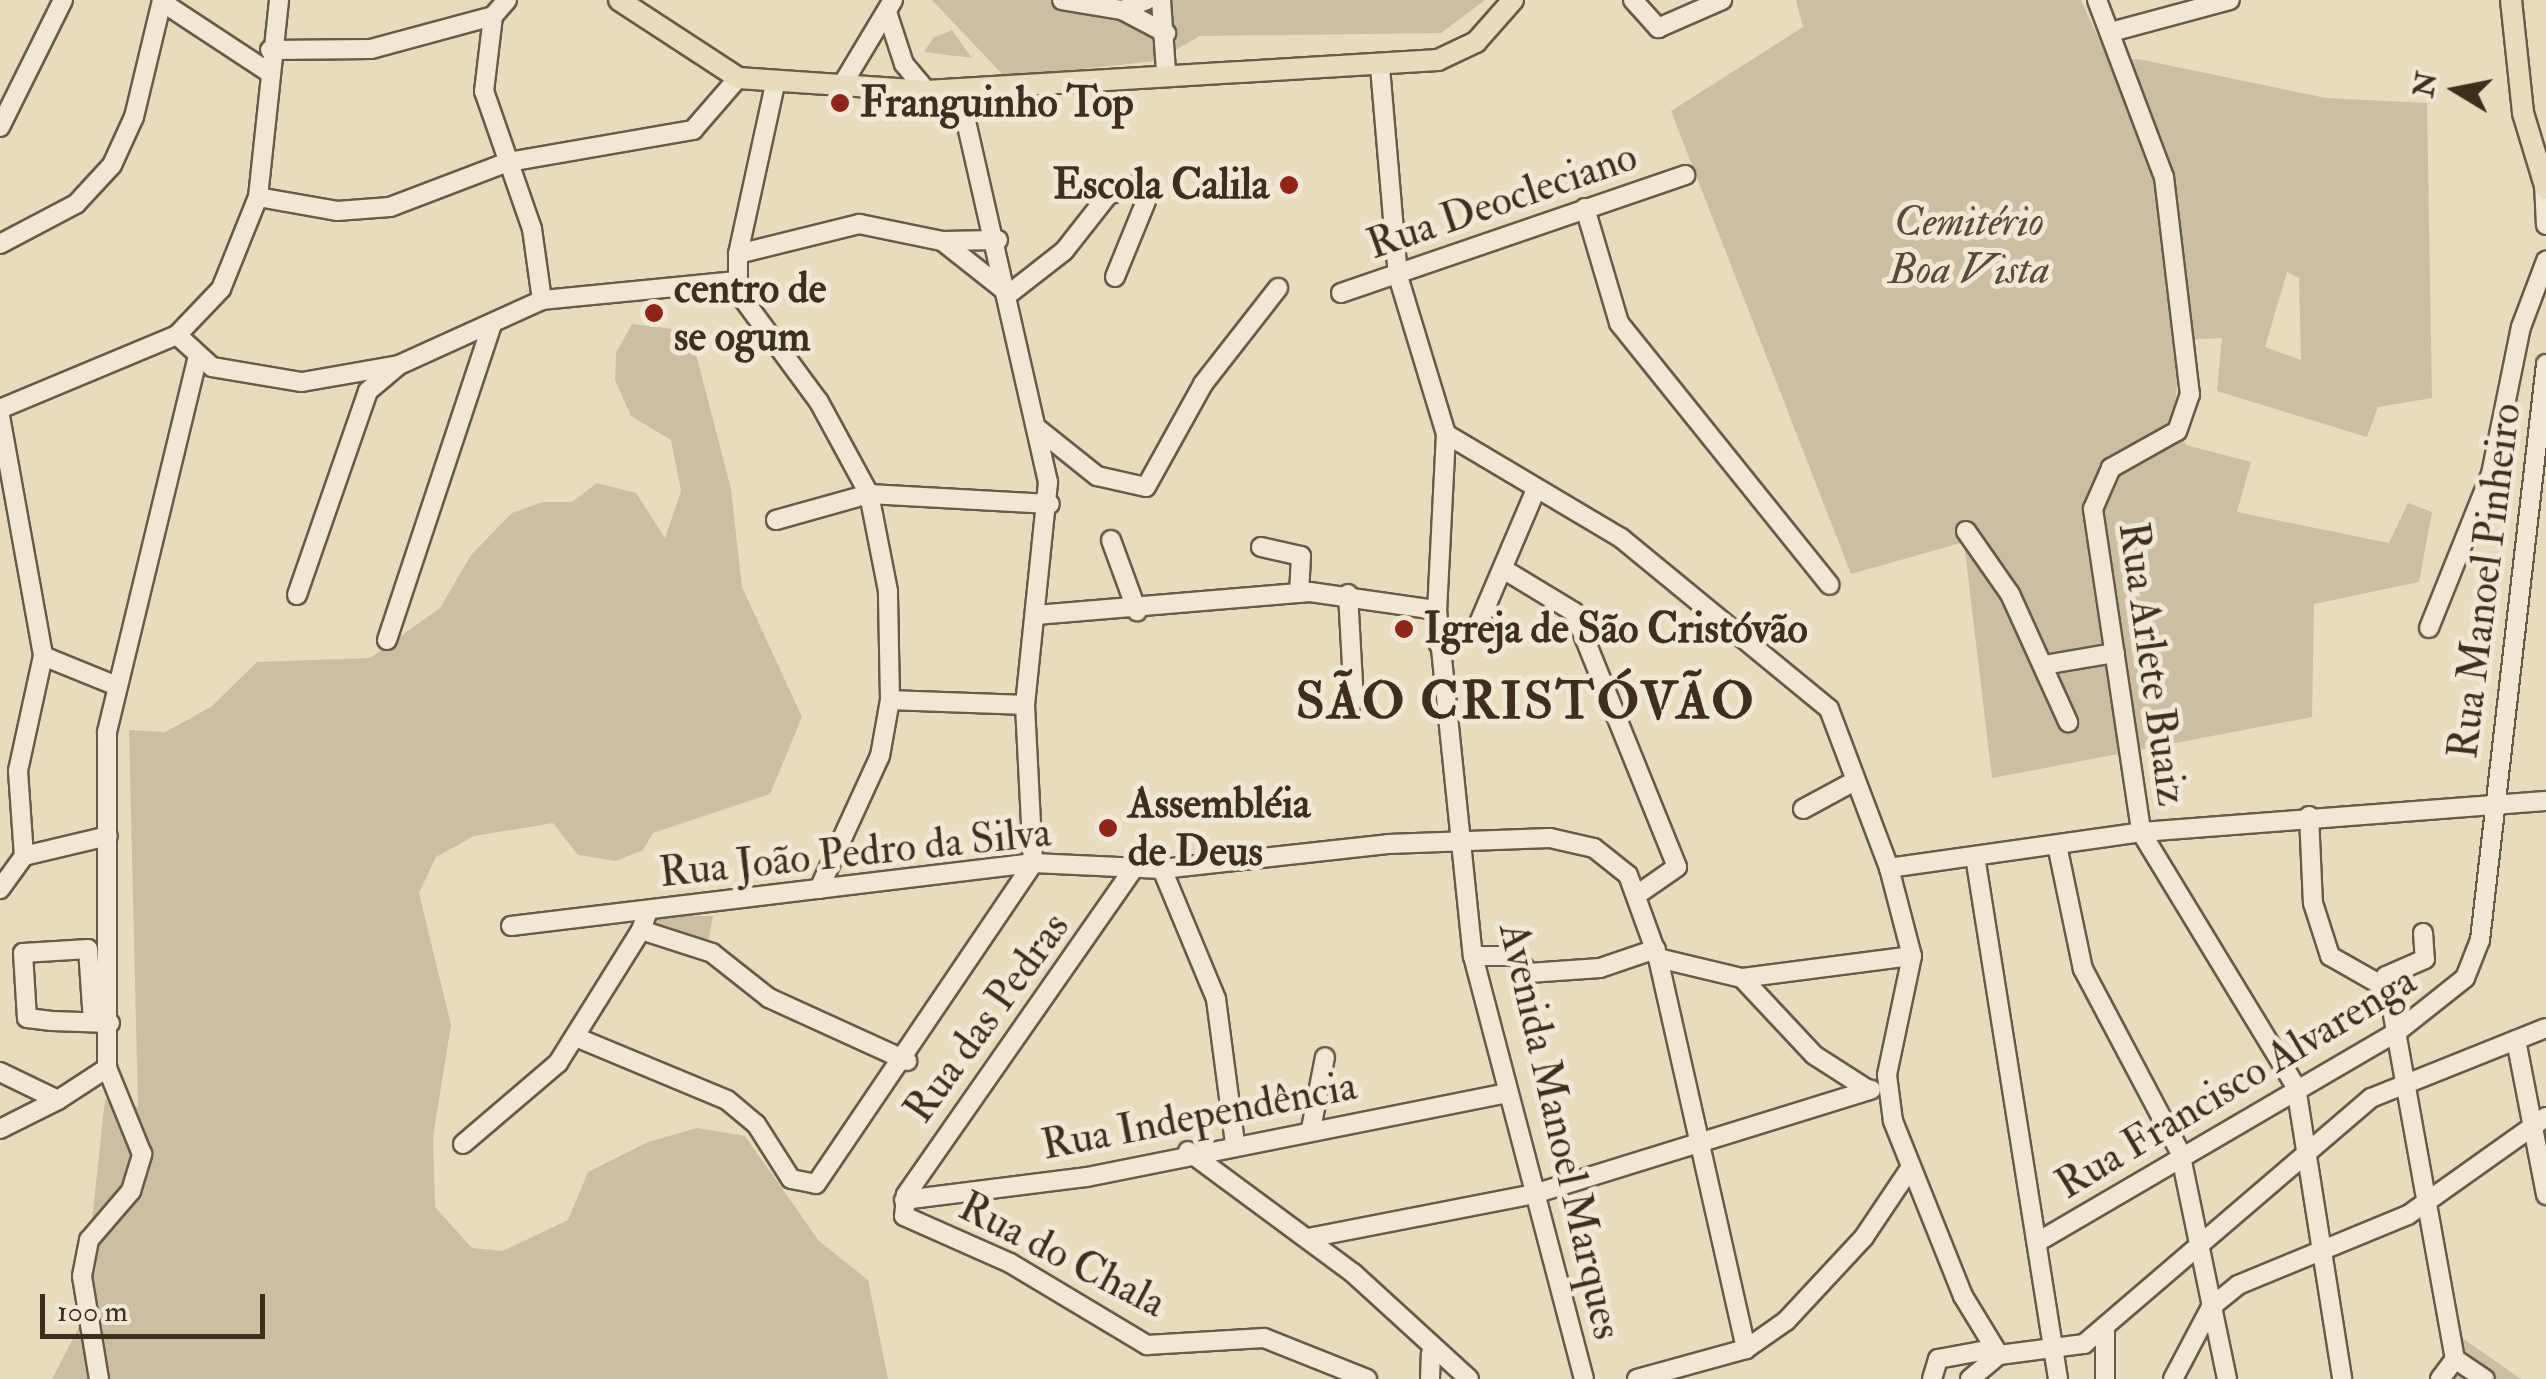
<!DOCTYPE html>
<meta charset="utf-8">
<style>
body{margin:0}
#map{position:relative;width:2546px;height:1379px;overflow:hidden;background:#e8dcbf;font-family:"IM FELL Double Pica",serif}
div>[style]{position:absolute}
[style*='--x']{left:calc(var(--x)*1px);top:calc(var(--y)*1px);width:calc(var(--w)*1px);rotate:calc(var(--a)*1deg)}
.green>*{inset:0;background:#cbbea3}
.roads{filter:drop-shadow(2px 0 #685a46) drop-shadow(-2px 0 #685a46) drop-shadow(0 2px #685a46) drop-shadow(0 -2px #685a46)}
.minor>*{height:18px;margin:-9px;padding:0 9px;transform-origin:9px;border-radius:9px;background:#f0e8d5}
.major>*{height:20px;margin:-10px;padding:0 10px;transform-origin:10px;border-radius:10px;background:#e8dcbf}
.dots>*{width:28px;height:28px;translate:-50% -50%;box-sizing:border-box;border:5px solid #f0e8d5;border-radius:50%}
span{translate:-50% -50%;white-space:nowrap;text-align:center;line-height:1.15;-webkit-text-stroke:10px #f0e8d5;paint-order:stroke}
.poi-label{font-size:42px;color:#3d2e1d;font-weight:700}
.left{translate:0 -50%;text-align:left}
.right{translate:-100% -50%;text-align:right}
.street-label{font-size:42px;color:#3d2e1d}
.park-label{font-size:42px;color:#594b38;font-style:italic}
.district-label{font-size:52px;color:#3d2e1d;font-weight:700;letter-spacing:2.5px}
.north{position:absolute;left:2406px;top:40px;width:100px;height:100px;-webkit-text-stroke:8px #f0e8d5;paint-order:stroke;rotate:280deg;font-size:28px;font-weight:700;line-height:40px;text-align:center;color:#3d2e1d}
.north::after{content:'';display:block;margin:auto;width:35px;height:45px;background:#3d2e1d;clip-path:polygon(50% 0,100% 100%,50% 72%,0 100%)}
.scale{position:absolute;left:40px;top:1294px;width:225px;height:45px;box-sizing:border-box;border:5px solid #3d2e1d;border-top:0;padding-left:12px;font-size:30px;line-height:35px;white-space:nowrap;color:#3d2e1d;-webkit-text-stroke:8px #f0e8d5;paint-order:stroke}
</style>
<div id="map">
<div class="green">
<div style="clip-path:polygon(932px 0,1485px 0,1441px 33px,1200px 36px,1156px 61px,1005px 77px)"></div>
<div style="clip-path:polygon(evenodd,1796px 0,2081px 0,2109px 61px,2138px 59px,2326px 98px,2427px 103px,2432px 398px,2378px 407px,2367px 437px,2217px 391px,2222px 338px,2179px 340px,2175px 421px,2186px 445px,2251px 462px,2237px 512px,2389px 543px,2408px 503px,2432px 512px,2419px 582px,2314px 604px,2312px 717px,1992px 778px,1964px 542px,1851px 574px,1671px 111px,1803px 27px,1796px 0,2287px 272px,2299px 278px,2301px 360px,2265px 347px,2287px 272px)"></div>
<div style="clip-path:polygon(952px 30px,972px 58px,924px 52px,933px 38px)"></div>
<div style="clip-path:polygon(632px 324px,690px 331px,731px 489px,742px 587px,802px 717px,770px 794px,653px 833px,643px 850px,616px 861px,578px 855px,553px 823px,474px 836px,436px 857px,419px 893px,451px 1025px,433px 1137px,435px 1207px,472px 1248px,503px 1251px,568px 1220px,588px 1172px,648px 1142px,697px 1128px,745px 1136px,819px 1241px,868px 1280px,888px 1379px,52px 1379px,81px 1323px,105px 1099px,138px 1107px,129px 730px,165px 732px,211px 707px,257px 662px,370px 658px,440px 608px,471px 555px,512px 513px,542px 502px,572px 502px,597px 483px,636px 493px,665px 538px,681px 491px,671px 440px,631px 416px,615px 380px,616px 353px)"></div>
<div style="clip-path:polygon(656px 916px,713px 916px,708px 944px,657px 929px)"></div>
<div style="clip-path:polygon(2461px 1337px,2521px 1379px,2429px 1379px)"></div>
</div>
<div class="roads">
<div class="minor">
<div style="--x:507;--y:0;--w:21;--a:131"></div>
<div style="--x:493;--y:16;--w:76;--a:96.8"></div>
<div style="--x:484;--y:91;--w:146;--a:70.8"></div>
<div style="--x:532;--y:229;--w:72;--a:82"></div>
<div style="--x:1062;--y:0;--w:61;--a:9.5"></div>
<div style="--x:1147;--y:0;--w:27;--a:158"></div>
<div style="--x:1122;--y:10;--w:50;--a:27.6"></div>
<div style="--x:1161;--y:0;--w:71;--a:86"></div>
<div style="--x:1633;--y:0;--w:38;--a:48"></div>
<div style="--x:1658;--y:28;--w:70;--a:-23.6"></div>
<div style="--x:2097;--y:0;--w:189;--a:69.3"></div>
<div style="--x:2164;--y:177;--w:219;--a:83.2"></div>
<div style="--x:2190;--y:394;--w:39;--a:109"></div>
<div style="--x:2177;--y:431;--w:76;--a:150.7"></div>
<div style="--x:2111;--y:468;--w:45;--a:113.7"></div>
<div style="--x:2093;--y:509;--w:327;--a:81.5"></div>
<div style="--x:2141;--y:832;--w:298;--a:58.7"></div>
<div style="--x:2296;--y:1087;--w:296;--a:81"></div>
<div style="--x:162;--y:2;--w:126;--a:33.3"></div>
<div style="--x:887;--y:12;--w:55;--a:71.9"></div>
<div style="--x:904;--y:64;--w:35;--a:50"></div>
<div style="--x:2111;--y:32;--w:123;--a:-15.1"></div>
<div style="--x:270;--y:50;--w:101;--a:-0.6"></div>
<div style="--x:371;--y:49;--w:126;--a:-15.1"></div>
<div style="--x:1380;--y:67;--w:210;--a:85.1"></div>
<div style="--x:1398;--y:276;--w:165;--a:73.1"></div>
<div style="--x:1446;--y:434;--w:176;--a:92.9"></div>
<div style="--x:1437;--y:610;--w:348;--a:84.1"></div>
<div style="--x:1473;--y:956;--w:437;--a:75.3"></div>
<div style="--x:839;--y:90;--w:105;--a:-59"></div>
<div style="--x:0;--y:127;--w:142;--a:-63.6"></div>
<div style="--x:2544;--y:183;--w:42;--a:87.3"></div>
<div style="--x:258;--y:197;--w:80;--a:10"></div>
<div style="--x:337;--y:211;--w:53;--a:-4.3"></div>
<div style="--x:390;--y:207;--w:126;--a:-20.9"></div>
<div style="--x:508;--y:162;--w:188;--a:-9.8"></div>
<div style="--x:693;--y:130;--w:69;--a:-49.1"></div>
<div style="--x:1585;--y:208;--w:120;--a:73.5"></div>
<div style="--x:1619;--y:323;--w:336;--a:51.2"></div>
<div style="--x:998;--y:240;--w:56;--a:179"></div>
<div style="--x:942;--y:241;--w:85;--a:38.3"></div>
<div style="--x:1009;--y:294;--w:70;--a:-38"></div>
<div style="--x:1064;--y:251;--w:71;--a:-51.8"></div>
<div style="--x:1108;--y:195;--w:31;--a:-19"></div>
<div style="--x:1137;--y:185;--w:18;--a:61"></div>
<div style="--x:1146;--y:201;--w:82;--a:112.2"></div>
<div style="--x:0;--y:244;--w:86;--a:-27.8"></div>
<div style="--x:76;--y:204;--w:53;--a:-47.3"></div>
<div style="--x:112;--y:165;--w:53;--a:-65.4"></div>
<div style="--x:134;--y:117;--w:120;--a:-76.5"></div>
<div style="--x:738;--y:254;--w:174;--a:-77.7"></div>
<div style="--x:1341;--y:293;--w:364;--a:-18.9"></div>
<div style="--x:177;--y:335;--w:47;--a:42.4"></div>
<div style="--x:212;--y:367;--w:91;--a:9.5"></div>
<div style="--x:302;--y:382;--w:98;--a:-9.9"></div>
<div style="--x:399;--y:365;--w:157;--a:-24.4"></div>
<div style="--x:542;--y:300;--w:194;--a:-5.6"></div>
<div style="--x:0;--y:409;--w:192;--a:-22.7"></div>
<div style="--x:177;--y:335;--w:64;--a:-46.3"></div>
<div style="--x:221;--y:289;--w:99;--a:-68.1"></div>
<div style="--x:258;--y:197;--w:198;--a:-83.9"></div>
<div style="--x:0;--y:416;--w:244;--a:79.8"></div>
<div style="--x:43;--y:656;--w:118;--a:102.3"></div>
<div style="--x:18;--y:771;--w:85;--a:86"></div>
<div style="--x:24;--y:856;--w:41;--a:126"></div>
<div style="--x:1037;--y:428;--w:77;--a:38.7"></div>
<div style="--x:1097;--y:476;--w:50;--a:12.7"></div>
<div style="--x:1146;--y:487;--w:118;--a:-61"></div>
<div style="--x:1203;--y:384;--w:122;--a:-52"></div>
<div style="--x:1446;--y:434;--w:204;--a:30.7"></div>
<div style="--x:1621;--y:538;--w:269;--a:39.4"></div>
<div style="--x:1829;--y:709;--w:170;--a:69.3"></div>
<div style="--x:1889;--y:868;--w:91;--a:75.4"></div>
<div style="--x:1912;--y:956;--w:122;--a:101.9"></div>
<div style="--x:1887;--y:1075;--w:46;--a:82.6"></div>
<div style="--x:1893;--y:1121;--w:188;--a:68.2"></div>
<div style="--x:1963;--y:1296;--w:69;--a:58.6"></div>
<div style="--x:776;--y:520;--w:97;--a:-15.6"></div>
<div style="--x:869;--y:494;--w:181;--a:3.2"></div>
<div style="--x:1966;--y:531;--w:77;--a:55.1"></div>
<div style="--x:2010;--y:594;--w:141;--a:65.6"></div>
<div style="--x:1111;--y:540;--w:76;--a:69.9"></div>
<div style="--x:1261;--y:547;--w:41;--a:12.7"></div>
<div style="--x:1301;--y:556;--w:37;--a:93"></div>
<div style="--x:1503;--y:569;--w:83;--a:31.2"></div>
<div style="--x:1574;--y:612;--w:275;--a:68"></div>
<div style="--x:1677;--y:867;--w:44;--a:145.2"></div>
<div style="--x:1348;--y:594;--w:107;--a:86.8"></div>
<div style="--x:297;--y:595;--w:216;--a:-70.8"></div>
<div style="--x:368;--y:391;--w:38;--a:-40"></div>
<div style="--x:1036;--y:615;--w:275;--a:-4.8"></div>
<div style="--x:1310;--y:592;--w:128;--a:8.1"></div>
<div style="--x:2429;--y:628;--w:166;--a:-68.1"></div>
<div style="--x:2491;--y:474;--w:150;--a:-78.5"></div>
<div style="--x:2521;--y:327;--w:71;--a:-69.3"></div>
<div style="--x:387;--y:640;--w:330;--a:-71.6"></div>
<div style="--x:1439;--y:645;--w:40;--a:-22"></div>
<div style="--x:1476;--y:630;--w:153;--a:-66.9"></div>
<div style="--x:43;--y:656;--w:80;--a:22.1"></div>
<div style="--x:2044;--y:665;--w:72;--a:-9.6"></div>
<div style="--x:890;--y:700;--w:135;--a:2.1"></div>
<div style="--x:1803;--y:809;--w:57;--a:-28.4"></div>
<div style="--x:2309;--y:816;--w:87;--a:87.4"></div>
<div style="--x:2313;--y:903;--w:56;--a:72.2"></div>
<div style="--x:2330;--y:956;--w:67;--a:29.6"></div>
<div style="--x:2057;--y:845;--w:127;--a:78.2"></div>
<div style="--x:2083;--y:969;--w:207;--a:62.1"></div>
<div style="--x:2180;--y:1152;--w:232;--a:78.3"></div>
<div style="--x:24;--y:856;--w:86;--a:-13.4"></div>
<div style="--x:1975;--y:856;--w:530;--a:80.98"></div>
<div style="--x:1134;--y:868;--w:399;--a:124.9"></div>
<div style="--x:906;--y:1195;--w:21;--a:95"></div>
<div style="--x:904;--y:1216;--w:116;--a:23.9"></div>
<div style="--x:1010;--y:1263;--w:160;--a:30.9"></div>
<div style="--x:1147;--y:1345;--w:117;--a:-3.4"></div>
<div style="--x:1264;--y:1338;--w:111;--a:21.7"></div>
<div style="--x:1889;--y:868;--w:255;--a:-8.1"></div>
<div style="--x:2141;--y:832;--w:406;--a:-4.4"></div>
<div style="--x:1162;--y:869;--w:141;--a:67.4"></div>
<div style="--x:1216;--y:999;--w:145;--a:82.5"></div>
<div style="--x:819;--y:889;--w:146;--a:-65.4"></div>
<div style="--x:880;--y:756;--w:57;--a:-79.9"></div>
<div style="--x:890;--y:700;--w:109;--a:-91.1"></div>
<div style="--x:888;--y:591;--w:99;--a:-101.1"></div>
<div style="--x:869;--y:494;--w:105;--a:-118.5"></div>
<div style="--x:819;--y:402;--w:137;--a:-126.4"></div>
<div style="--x:738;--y:292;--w:38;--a:-90"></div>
<div style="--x:738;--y:254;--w:125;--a:-13.9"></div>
<div style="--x:859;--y:224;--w:85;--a:11.6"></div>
<div style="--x:648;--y:911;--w:20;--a:110"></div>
<div style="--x:641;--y:930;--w:75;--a:17.9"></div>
<div style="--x:712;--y:953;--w:73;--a:38.3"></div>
<div style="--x:769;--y:998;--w:152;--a:24.5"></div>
<div style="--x:511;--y:926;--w:526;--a:-6.88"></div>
<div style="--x:1033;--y:863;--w:129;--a:2.7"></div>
<div style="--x:1162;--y:869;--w:227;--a:-6.3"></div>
<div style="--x:1388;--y:844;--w:162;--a:-2.1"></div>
<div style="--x:1550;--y:838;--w:45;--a:12.8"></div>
<div style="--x:1594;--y:848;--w:43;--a:38.5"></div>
<div style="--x:1628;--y:875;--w:88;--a:70.1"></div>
<div style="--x:1658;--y:958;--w:86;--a:13.4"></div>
<div style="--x:1742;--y:978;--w:105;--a:46.9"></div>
<div style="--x:1814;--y:1055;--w:63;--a:32.7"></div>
<div style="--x:2423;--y:933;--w:26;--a:86"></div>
<div style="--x:2425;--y:959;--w:43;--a:156.4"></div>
<div style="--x:2386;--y:976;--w:389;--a:79.8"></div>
<div style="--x:1473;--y:956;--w:42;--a:0"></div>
<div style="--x:1515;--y:956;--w:22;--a:51"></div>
<div style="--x:1529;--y:973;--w:71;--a:-4"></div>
<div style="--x:1600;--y:968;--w:59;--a:-18.7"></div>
<div style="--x:1658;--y:958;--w:401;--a:77.3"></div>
<div style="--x:1742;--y:978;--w:171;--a:-7.4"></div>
<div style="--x:93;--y:1022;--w:73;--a:-93.9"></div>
<div style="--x:88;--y:949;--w:65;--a:176.5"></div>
<div style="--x:23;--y:953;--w:65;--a:86.5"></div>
<div style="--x:27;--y:1018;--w:25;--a:7"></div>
<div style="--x:52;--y:1021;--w:58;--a:2"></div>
<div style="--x:578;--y:1038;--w:161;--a:22.6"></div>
<div style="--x:727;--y:1100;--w:38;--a:40"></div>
<div style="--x:756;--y:1124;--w:65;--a:57.5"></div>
<div style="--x:791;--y:1179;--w:25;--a:11"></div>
<div style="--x:816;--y:1184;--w:387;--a:-55.9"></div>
<div style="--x:1033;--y:863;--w:158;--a:-92.9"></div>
<div style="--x:1025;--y:705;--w:224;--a:-84.1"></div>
<div style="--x:1048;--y:482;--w:402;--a:-102.8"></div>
<div style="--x:2516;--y:1040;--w:158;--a:79"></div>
<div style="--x:0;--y:1072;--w:64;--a:25.8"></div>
<div style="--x:58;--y:1100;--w:59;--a:-33.1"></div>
<div style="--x:0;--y:1129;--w:65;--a:-26.6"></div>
<div style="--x:1311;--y:1129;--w:73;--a:-79"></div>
<div style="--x:463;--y:1144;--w:125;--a:-40.5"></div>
<div style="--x:558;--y:1063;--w:157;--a:-58"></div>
<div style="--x:1188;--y:1151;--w:205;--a:36.5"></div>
<div style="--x:1353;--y:1273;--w:157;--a:42.4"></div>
<div style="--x:904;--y:1200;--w:184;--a:-7.2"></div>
<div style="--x:1087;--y:1177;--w:428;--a:-11.3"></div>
<div style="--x:1308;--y:1238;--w:230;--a:-11"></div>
<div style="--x:1534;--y:1194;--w:353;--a:-17.2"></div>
<div style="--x:2041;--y:1240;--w:412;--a:-30.3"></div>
<div style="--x:2397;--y:1032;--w:87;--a:-38.5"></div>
<div style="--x:2465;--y:978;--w:41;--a:-68.5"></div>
<div style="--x:2480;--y:940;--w:580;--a:-83.46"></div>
<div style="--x:99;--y:1379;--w:104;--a:-99.4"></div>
<div style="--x:82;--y:1276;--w:37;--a:-79"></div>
<div style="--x:89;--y:1240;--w:65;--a:-49.4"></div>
<div style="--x:131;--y:1191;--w:39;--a:-73"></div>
<div style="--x:142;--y:1154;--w:93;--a:-112.1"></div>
<div style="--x:107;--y:1068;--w:336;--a:-90"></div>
<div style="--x:107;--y:732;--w:383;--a:-76.4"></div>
<div style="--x:1430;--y:1379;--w:26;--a:-88"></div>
<div style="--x:1637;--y:1379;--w:113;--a:-15.4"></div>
<div style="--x:1746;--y:1349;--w:49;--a:-35"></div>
<div style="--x:1786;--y:1321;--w:115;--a:-47.1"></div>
<div style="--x:1864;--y:1237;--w:84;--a:-56.1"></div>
<div style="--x:1932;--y:1379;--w:21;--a:-73"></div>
<div style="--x:1938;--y:1359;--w:55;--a:-10.5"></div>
<div style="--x:1970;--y:1379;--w:38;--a:-40"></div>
<div style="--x:1999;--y:1355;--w:86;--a:-7.4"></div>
<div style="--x:2084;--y:1344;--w:378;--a:-40.6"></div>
<div style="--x:2371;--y:1098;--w:188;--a:-21.8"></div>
<div style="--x:2105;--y:1379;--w:51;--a:-90"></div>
<div style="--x:2173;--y:1379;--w:81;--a:-62.2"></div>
<div style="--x:2211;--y:1307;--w:35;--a:-39"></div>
<div style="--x:2238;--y:1285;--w:184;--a:-22.4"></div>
<div style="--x:2408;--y:1215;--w:169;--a:-35.4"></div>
<div style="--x:2440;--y:1379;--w:25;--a:-53"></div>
<div style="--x:2455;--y:1359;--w:36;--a:34"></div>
</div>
<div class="major">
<div style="--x:619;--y:0;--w:142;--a:33.2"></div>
<div style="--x:738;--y:78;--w:189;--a:3.9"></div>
<div style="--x:927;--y:91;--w:512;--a:-3.47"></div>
<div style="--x:1438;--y:60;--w:42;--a:-25.3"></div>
<div style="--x:1476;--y:42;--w:56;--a:-48.6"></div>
<div style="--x:2511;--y:0;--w:114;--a:83.9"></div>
<div style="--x:2523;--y:113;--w:79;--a:73.2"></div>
</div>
</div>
<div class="dots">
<div style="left:840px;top:103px;background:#8f2418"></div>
<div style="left:1289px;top:185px;background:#8f2418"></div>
<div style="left:654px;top:313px;background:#8f2418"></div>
<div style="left:1404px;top:629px;background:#8f2418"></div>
<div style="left:1108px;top:828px;background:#8f2418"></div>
</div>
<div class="poi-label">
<span class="left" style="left:860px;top:103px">Franguinho Top</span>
<span class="right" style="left:1269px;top:185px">Escola Calila</span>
<span class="left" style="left:674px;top:313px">centro de<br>se ogum</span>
<span class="left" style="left:1424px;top:629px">Igreja de São Cristóvão</span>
<span class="left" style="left:1128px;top:828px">Assembléia<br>de Deus</span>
</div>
<div class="street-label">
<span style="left:1502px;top:201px;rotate:-19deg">Rua Deocleciano</span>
<span style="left:2485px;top:581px;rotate:-83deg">Rua Manoel Pinheiro</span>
<span style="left:2152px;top:664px;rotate:82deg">Rua Arlete Buaiz</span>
<span style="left:855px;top:853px;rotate:-6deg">Rua João Pedro da Silva</span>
<span style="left:987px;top:1018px;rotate:-54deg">Rua das Pedras</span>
<span style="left:2236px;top:1083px;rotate:-31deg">Rua Francisco Alvarenga</span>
<span style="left:1199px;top:1116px;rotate:-11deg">Rua Independência</span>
<span style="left:1560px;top:1131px;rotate:77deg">Avenida Manoel Marques</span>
<span style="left:1062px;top:1255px;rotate:27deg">Rua do Chala</span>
</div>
<div class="park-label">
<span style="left:1969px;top:246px">Cemitério<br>Boa Vista</span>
</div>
<div class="district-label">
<span style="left:1526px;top:702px">SÃO CRISTÓVÃO</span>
</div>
<div class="north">N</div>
<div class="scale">100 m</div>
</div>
